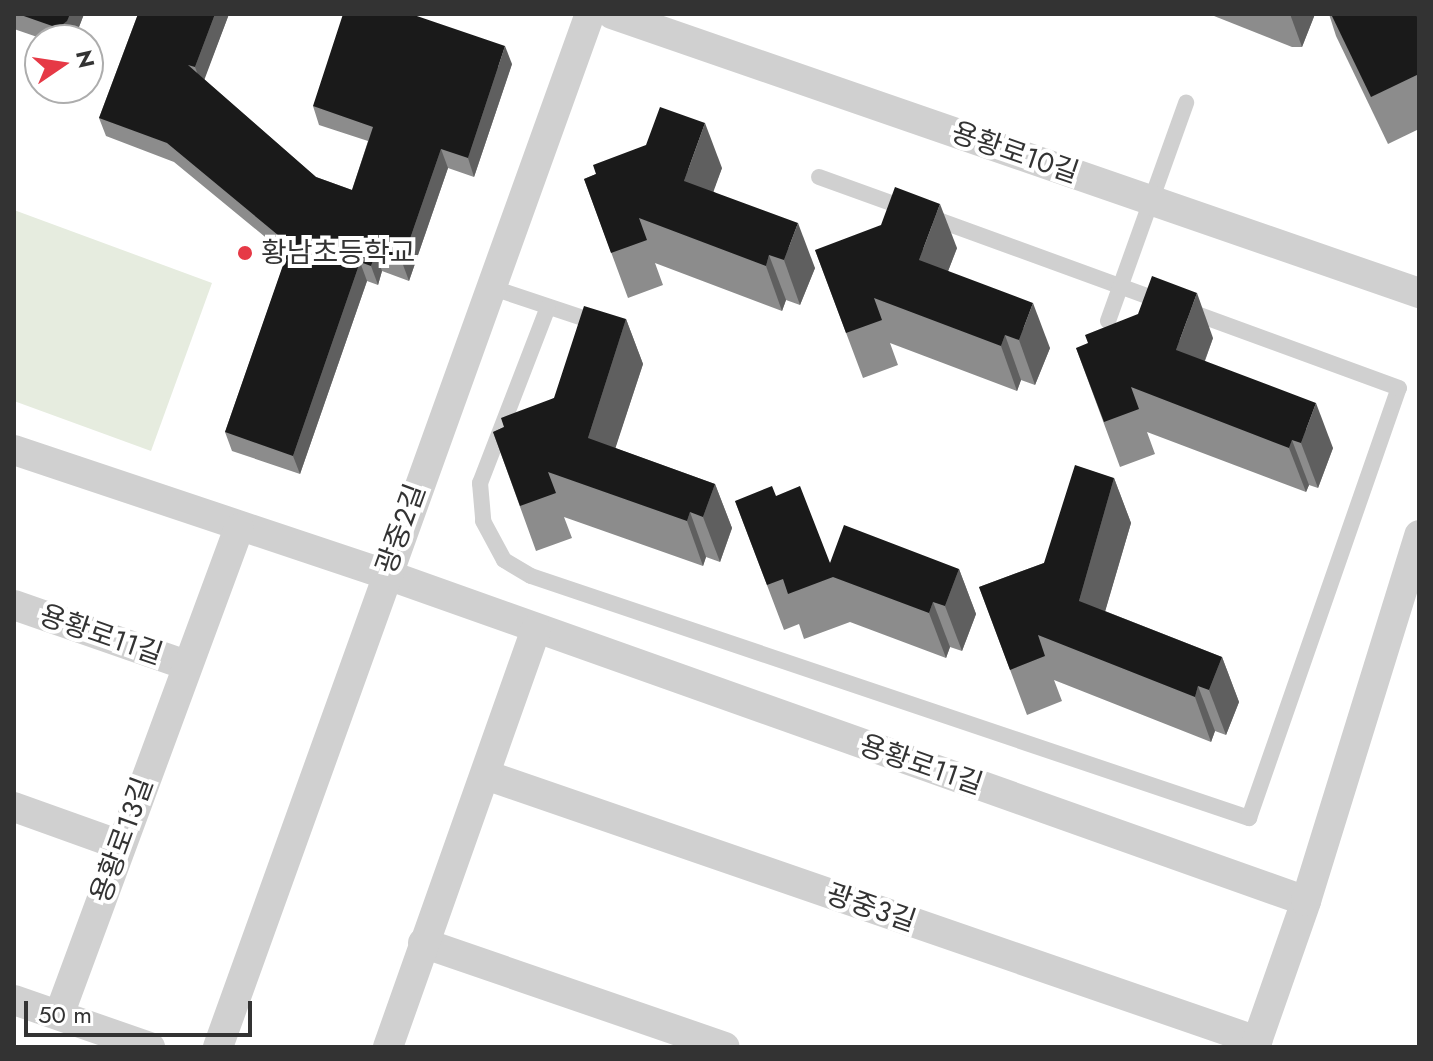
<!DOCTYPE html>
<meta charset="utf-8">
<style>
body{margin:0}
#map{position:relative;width:1433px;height:1061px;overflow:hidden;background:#fff;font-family:Jost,"Noto Sans KR",sans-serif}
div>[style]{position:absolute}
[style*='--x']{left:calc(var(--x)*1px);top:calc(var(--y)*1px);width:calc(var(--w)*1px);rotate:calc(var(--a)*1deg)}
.green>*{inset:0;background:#e6ecdf}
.lane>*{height:16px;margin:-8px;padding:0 8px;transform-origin:8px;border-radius:8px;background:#d0d0d0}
.street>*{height:30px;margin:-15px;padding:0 15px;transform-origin:15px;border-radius:15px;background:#d0d0d0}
.wall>*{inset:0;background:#8c8c8c}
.shaded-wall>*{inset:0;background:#5f5f5f}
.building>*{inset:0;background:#1a1a1a}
.dots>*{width:22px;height:22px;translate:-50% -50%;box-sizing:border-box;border:4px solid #fff;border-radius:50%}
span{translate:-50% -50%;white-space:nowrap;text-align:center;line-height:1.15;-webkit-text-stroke:8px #fff;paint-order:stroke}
.street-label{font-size:28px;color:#333}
.poi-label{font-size:28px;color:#333}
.left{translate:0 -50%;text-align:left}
.frame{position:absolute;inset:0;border:16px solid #333;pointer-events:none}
.north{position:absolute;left:24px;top:24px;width:80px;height:80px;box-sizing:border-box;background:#fff;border:2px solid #adadad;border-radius:50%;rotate:77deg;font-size:22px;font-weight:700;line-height:32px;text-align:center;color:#333}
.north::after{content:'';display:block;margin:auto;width:28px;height:36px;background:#e63946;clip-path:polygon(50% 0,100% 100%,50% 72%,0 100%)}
.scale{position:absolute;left:24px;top:1001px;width:228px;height:36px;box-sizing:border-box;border:4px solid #333;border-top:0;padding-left:10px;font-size:24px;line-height:28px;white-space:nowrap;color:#333;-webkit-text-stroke:6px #fff;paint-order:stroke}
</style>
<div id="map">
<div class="green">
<div style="clip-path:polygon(14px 210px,212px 283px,151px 451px,14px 401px)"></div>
</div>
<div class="lane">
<div style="--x:819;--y:177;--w:95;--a:19.8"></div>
<div style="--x:930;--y:217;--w:249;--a:20"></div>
<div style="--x:490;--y:287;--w:111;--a:18.4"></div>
<div style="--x:548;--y:307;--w:189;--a:111.1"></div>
<div style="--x:480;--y:483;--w:38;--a:85"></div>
<div style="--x:483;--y:521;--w:44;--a:61.7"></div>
<div style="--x:504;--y:560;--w:31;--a:31"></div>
<div style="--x:531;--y:576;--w:758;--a:18.63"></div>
<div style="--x:1249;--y:818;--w:455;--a:-70.8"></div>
<div style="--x:1399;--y:388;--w:227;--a:-159.9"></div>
<div style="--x:1108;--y:321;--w:232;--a:-70.3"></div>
</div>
<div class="street">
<div style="--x:612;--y:14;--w:854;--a:19.07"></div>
<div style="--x:14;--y:450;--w:391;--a:18.5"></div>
<div style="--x:385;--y:574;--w:977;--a:19.55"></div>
<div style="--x:14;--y:605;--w:182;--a:19.2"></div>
<div style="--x:486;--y:775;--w:816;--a:19.03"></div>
<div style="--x:14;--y:807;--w:113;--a:19.7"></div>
<div style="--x:423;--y:943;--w:319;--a:19"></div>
<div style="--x:14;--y:1000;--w:144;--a:19.1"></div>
<div style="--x:59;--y:1015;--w:519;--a:-69.72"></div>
<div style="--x:218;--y:1047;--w:1098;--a:-70.2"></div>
<div style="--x:388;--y:1047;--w:443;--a:-70.5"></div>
<div style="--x:1255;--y:1047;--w:155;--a:-70.7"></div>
<div style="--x:1306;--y:901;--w:383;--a:-72.8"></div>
</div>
<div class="wall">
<div style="clip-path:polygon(14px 14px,84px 14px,74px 40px,46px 40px,14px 29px)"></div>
<div style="clip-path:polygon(138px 14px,229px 14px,204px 79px,316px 177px,352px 190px,368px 141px,319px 125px,313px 106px,512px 64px,474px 177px,448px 168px,409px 281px,382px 271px,378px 285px,367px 281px,300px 474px,232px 451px,225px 432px,287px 255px,174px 162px,106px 136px,99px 118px)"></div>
<div style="clip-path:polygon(1209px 14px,1315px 14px,1302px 47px,1292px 47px)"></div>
<div style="clip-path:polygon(1329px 14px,1419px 14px,1419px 129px,1388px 144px,1336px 36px)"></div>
<div style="clip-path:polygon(722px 168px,713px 191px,815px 268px,800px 305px,786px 300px,782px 311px,655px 263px,663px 285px,628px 298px,584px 179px,596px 174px)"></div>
<div style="clip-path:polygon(957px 248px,948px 271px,1050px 348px,1035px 385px,1021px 380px,1017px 391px,890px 343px,898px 365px,863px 378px,815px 250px)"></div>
<div style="clip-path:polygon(626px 319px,643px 364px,615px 448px,715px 484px,732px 528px,720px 562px,706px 557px,703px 566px,564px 517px,572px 538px,536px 551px,493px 432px,504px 427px,554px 398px)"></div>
<div style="clip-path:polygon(1213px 338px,1205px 361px,1333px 448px,1318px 488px,1309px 485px,1306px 492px,1147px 432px,1155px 454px,1120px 467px,1076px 348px)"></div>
<div style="clip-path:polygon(1114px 478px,1131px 523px,1105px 611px,1222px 657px,1239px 702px,1226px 735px,1215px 731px,1211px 742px,1054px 680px,1062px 701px,1027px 715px,979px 587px,1044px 563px)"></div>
<div style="clip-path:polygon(776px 496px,830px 563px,959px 569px,976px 614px,962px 651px,950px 647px,946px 658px,850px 622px,804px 639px,799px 624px,784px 630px,735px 501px)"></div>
</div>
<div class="shaded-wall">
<div style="clip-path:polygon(70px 14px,84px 14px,74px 40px,62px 40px,58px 28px)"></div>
<div style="clip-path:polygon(215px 14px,229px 14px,202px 86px,195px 67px)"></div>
<div style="clip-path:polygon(1290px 14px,1315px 14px,1302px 47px)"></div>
<div style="clip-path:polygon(505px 46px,512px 64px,474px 177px,468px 158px)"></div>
<div style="clip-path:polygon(705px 123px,722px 168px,701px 226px,684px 181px)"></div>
<div style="clip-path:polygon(441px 149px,448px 168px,409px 281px,402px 262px)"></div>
<div style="clip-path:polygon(940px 204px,957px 248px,935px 305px,919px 260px)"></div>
<div style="clip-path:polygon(798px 223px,815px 268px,800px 305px,784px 260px)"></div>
<div style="clip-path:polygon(376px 253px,382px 271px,378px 285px,371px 266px)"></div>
<div style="clip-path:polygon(769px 255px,786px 300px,782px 311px,766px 266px)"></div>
<div style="clip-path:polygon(360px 262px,367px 281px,300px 474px,293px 456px)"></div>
<div style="clip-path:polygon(1197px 293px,1213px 338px,1192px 395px,1176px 350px)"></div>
<div style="clip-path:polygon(1033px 303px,1050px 348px,1035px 385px,1019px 340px)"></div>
<div style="clip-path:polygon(626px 319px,643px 364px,604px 483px,588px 438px)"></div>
<div style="clip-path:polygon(1005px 335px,1021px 380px,1017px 391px,1001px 346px)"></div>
<div style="clip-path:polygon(1316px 403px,1333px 448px,1318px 488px,1301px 443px)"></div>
<div style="clip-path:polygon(1292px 440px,1309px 485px,1306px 492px,1289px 448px)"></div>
<div style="clip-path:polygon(1114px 478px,1131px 523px,1095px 646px,1079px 601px)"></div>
<div style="clip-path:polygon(715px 484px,732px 528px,720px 562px,703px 517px)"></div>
<div style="clip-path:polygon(690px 512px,706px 557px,703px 566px,687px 521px)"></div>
<div style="clip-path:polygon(959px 569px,976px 614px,962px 651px,945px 606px)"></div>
<div style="clip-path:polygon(933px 602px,950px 647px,946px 658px,929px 613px)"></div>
<div style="clip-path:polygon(1222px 657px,1239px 702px,1226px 735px,1209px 690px)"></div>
<div style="clip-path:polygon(1198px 686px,1215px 731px,1211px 742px,1195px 697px)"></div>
</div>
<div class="building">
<div style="clip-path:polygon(18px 14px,70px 14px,67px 21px,58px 28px)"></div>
<div style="clip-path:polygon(138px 14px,215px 14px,195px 67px,188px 65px,316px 177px,352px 190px,373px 127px,313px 106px,343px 14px,411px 14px,505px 46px,468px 158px,441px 149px,402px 262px,376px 253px,371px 266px,360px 262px,293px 456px,225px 432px,290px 245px,167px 143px,99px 118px)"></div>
<div style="clip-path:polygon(1331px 14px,1416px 14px,1419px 22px,1419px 74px,1371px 97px)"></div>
<div style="clip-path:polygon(660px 107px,705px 123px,684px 181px,798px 223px,784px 260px,769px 255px,766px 266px,639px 218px,647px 240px,611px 253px,584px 179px,596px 174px,593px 165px,646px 145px)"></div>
<div style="clip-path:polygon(895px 187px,940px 204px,919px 260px,1033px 303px,1019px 340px,1005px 335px,1001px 346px,874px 298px,882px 320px,846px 333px,815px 250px,881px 225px)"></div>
<div style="clip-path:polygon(1152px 276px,1197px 293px,1176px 350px,1316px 403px,1301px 443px,1292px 440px,1289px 448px,1131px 387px,1139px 409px,1104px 422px,1076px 348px,1088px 343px,1085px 335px,1138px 314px)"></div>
<div style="clip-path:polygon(584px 306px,626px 319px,588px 438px,715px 484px,703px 517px,690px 512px,687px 521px,548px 472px,556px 493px,520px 506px,493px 432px,504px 427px,501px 418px,554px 398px)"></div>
<div style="clip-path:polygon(1075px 465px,1114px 478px,1079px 601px,1222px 657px,1209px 690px,1198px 686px,1195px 697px,1038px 635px,1045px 656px,1010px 670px,979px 587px,1044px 563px)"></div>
<div style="clip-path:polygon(772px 486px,776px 496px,800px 486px,830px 563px,844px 525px,959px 569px,945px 606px,933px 602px,929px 613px,833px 577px,788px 594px,783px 579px,767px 585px,735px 501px)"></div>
</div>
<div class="dots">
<div style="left:245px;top:253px;background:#e63946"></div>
</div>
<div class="street-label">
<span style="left:1015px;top:153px;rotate:19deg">용황로10길</span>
<span style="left:401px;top:529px;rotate:-70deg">광중2길</span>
<span style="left:101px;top:635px;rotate:19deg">용황로11길</span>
<span style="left:921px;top:765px;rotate:19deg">용황로11길</span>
<span style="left:122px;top:840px;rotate:-70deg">용황로13길</span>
<span style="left:871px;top:908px;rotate:19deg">광중3길</span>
</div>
<div class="poi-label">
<span class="left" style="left:261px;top:253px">황남초등학교</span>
</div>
<div class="frame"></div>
<div class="north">N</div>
<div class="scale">50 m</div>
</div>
